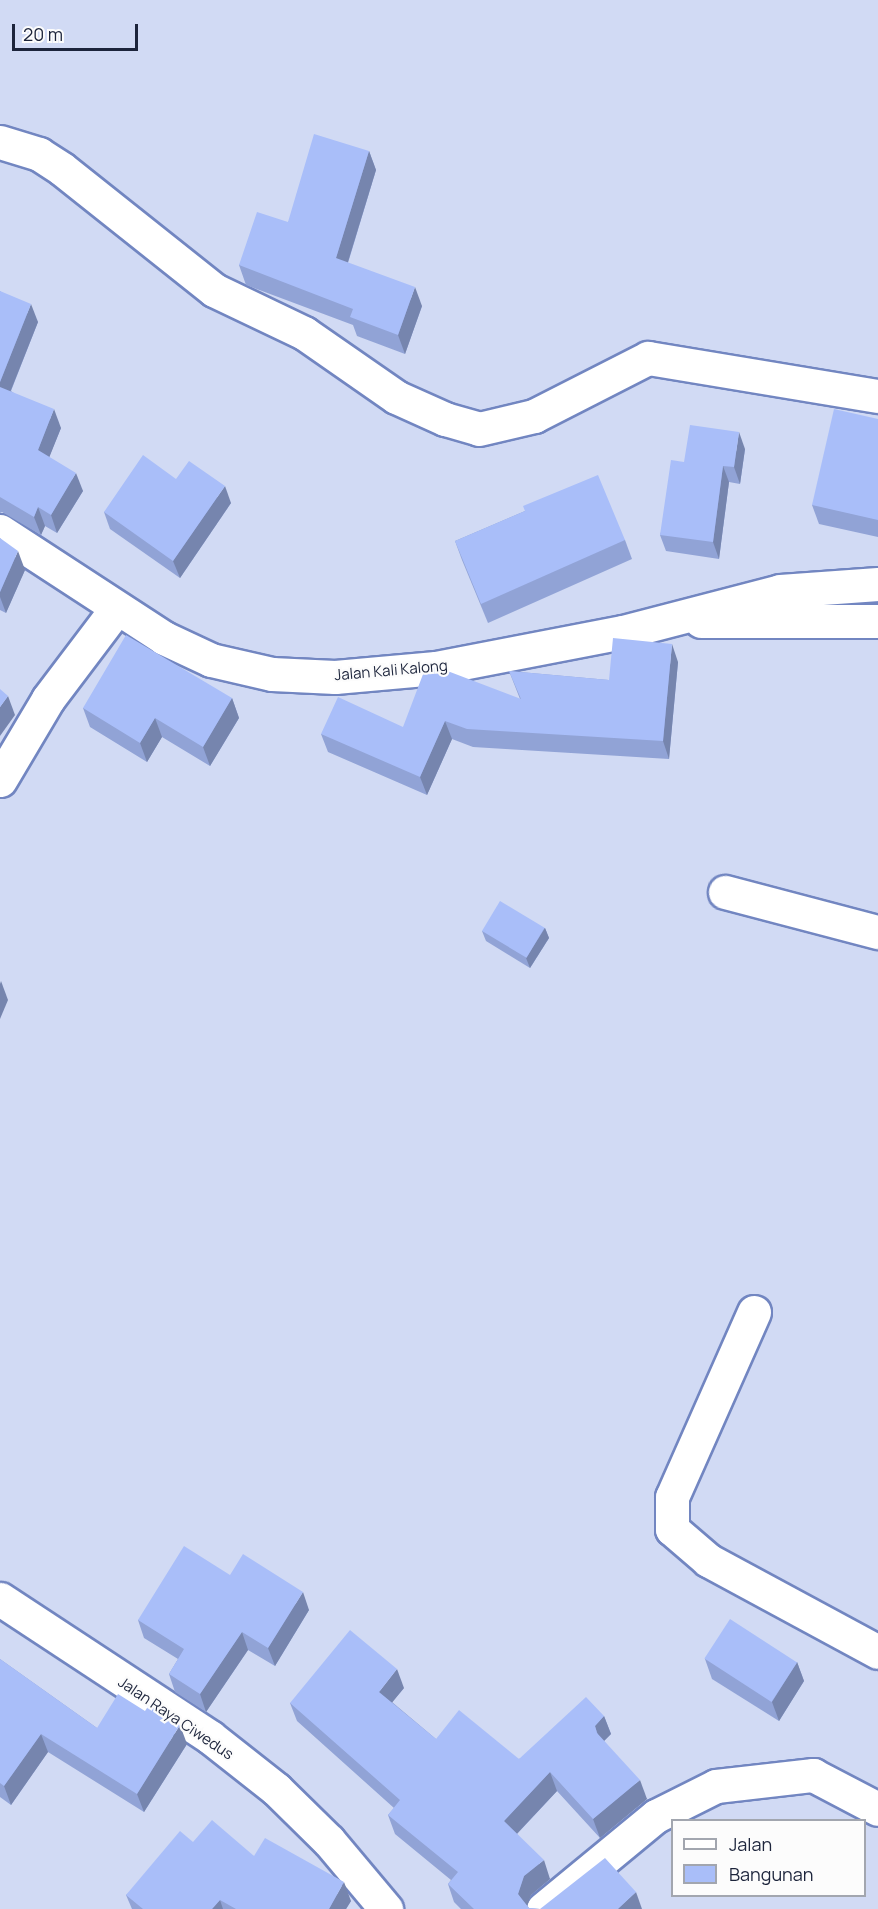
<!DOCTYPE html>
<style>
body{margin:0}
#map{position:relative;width:878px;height:1909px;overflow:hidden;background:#d1daf4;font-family:Manrope,sans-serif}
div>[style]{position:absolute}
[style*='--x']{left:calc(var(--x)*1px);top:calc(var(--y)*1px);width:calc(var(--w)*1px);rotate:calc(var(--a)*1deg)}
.roads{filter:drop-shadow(2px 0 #7286c1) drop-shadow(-2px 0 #7286c1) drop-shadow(0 2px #7286c1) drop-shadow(0 -2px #7286c1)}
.minor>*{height:33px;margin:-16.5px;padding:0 16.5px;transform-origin:16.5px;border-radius:16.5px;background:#fff}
.tertiary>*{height:33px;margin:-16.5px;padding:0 16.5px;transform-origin:16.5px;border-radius:16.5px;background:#fff}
.wall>*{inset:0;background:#91a3d6}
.shaded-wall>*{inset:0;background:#7685ae}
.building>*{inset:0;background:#a9bef9;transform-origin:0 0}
span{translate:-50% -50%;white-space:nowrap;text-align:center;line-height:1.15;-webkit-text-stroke:4.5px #fcfcfc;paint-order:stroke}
.street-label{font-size:15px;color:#1c243b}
.legend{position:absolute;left:671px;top:1819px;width:195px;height:78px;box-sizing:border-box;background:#fcfcfc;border:2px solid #a2a6af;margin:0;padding:8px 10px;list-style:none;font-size:18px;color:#1c243b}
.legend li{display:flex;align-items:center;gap:12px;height:30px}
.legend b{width:30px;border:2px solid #a2a6af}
.scale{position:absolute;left:12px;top:24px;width:126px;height:27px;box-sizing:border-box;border:3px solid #1c243b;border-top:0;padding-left:8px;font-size:18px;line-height:21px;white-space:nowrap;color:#1c243b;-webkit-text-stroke:4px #fcfcfc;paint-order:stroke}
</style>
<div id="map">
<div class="roads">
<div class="minor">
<div style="--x:0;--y:142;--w:41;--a:17.1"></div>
<div style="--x:39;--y:154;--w:27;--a:33"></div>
<div style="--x:62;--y:169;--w:194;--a:38.5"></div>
<div style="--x:214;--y:290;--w:100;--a:25.5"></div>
<div style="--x:304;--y:333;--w:112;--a:34.8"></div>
<div style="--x:396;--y:397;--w:54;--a:24.2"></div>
<div style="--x:445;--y:419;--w:35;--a:16"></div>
<div style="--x:479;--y:429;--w:57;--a:-13.3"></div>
<div style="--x:534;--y:416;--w:128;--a:-27"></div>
<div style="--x:648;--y:358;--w:233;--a:9.4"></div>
<div style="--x:0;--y:531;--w:196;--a:33.1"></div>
<div style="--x:164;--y:638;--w:52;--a:25.1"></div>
<div style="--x:211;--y:660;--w:63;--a:12.9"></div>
<div style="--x:272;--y:674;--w:63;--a:2.7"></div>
<div style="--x:335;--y:677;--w:101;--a:-5.1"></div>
<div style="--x:436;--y:668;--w:190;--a:-10.9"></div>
<div style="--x:623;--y:632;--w:162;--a:-14.6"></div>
<div style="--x:780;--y:591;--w:98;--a:-4.1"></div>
<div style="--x:701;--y:621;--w:177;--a:0"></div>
<div style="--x:0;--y:780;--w:94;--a:-59.3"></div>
<div style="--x:48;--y:699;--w:113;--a:-52.9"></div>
<div style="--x:725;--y:892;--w:158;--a:14.7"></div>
<div style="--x:754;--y:1312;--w:202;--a:113.9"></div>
<div style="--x:672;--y:1497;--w:32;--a:90"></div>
<div style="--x:672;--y:1529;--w:48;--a:40.7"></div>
<div style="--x:708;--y:1560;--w:193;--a:28.4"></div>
<div style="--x:543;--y:1909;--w:146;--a:-39.5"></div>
<div style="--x:656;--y:1816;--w:67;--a:-26.6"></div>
<div style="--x:716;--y:1786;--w:98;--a:-6.5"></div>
<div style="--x:813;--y:1775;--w:73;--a:27.6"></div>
</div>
<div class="tertiary">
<div style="--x:0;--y:1599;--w:251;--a:33.3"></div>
<div style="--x:210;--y:1737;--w:84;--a:38.2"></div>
<div style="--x:276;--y:1789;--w:74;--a:44.5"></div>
<div style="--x:329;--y:1841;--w:89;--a:50"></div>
</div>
</div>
<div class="wall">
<div style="clip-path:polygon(369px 151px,376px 170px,348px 263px,422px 306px,405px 354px,357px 336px,353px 325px,246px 285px,239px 265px)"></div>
<div style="clip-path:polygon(0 291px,38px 322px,11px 391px,61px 428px,49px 457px,83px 491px,57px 533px,45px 526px,41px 535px,2px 512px,0 513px)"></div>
<div style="clip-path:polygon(878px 419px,878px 537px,819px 524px,812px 505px)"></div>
<div style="clip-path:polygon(745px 449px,740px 484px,729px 482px,719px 559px,666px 551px,660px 535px,684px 462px)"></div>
<div style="clip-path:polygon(176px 479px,231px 503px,180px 578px,110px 529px,104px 512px)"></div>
<div style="clip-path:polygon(525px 511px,625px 540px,632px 559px,488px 623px,462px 560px,455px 541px)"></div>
<div style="clip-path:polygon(0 538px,25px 570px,6px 613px,0 610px)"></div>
<div style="clip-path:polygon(678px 662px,669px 759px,473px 747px,452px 739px,427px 795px,328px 752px,321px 734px,403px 727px,520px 699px,509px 671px,609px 680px)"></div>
<div style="clip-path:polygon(232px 698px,239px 718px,210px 766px,162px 737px,147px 762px,90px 727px,83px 708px)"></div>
<div style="clip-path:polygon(545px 928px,549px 938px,530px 968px,486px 941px,482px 931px)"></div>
<div style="clip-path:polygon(230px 1575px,309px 1610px,275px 1666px,248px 1650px,206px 1712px,175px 1692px,169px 1674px,178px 1659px,144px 1638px,138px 1620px)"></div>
<div style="clip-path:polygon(0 1659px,97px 1728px,187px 1744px,144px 1812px,48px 1752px,11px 1805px,0 1797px)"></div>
<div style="clip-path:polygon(705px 1659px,797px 1662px,804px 1681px,779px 1721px,712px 1679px)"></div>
<div style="clip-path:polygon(404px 1688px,392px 1702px,436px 1739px,519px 1759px,604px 1716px,611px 1734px,604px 1741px,647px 1799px,600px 1838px,557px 1791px,517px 1834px,550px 1879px,531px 1895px,527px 1905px,529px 1908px,540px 1909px,642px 1909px,461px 1909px,454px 1902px,448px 1884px,451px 1880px,395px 1834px,388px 1815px,394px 1808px,297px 1721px,290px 1703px)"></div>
<div style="clip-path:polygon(193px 1842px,254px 1856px,351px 1901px,346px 1909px,132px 1909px,126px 1895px)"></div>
</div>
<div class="shaded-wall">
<div style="clip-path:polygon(369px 151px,376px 170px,343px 278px,336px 258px)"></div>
<div style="clip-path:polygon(415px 287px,422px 306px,405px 354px,398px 335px)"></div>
<div style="clip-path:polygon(31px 304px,38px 322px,5px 405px,0 391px,0 382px)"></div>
<div style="clip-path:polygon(54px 409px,61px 428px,45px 468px,38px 450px)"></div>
<div style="clip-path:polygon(739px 432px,745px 449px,740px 484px,734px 467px)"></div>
<div style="clip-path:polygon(723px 466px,729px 482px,719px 559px,713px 542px)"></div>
<div style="clip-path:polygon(76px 473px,83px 491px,57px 533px,51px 515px)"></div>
<div style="clip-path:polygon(225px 486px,231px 503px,180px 578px,173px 561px)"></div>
<div style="clip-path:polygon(38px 507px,45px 526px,41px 535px,34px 517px)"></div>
<div style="clip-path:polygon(18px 551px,25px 570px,6px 613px,0 597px,0 592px)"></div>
<div style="clip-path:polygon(672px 644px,678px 662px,669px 759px,663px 741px)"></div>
<div style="clip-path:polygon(8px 696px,15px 715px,0 736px,0 707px)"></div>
<div style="clip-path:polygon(232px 698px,239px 718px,210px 766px,203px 747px)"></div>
<div style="clip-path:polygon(155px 718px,162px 737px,147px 762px,140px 743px)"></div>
<div style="clip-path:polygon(445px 721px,452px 739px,427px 795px,420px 777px)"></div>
<div style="clip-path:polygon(545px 928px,549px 938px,530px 968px,526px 958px)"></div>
<div style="clip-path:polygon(1px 981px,8px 1000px,0 1019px,0 984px)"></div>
<div style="clip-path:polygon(303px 1592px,309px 1610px,275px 1666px,268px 1648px)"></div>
<div style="clip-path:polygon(242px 1632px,248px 1650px,206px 1712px,200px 1694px)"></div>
<div style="clip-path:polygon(797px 1662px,804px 1681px,779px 1721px,772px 1702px)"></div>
<div style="clip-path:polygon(397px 1669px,404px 1688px,386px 1710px,379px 1692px)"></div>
<div style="clip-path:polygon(604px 1716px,611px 1734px,601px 1744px,595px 1726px)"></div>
<div style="clip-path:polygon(180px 1725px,187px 1744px,144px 1812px,137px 1794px)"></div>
<div style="clip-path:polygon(41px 1734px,48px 1752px,11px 1805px,4px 1786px)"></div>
<div style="clip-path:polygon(550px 1772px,557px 1791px,511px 1840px,504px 1821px)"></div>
<div style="clip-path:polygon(640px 1780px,647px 1799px,600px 1838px,593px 1819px)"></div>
<div style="clip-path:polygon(544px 1860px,550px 1879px,531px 1895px,526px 1909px,518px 1894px,524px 1876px)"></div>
<div style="clip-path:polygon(344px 1882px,351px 1901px,346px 1909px,329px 1909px)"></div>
<div style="clip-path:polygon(636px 1892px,642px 1909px,617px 1909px)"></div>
<div style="clip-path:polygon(220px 1900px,223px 1909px,212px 1909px)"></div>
</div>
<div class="building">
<div style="clip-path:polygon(314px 134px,369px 151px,336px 258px,415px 287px,398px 335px,350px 317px,353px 309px,239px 265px,257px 212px,288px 222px)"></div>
<div style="clip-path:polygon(0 291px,31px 304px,0 382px)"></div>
<div style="clip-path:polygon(0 387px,54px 409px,38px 450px,76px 473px,51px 515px,38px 507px,34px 517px,0 497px)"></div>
<div style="clip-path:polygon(834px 409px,878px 419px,878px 520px,812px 505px)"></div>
<div style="clip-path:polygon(690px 425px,739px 432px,734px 467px,723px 466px,713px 542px,660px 535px,671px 460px,684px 462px)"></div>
<div style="clip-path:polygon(143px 455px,176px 479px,189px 461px,225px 486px,173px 561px,104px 512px)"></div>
<div style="clip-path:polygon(598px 475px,625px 540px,481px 604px,455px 541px,525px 511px,523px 506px)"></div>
<div style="clip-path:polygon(0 538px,18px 551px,0 592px)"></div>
<div style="clip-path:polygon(126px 635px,232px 698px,203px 747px,155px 718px,140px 743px,83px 708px)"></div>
<div style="clip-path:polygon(613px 638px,672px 644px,663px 741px,467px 729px,445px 721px,420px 777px,321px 734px,338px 697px,403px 727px,425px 669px,437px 667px,521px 699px,509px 671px,609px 680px)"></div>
<div style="clip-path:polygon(0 689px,8px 696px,0 707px)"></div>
<div style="left:500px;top:901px;width:52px;height:35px;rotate:31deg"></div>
<div style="clip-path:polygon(184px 1546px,230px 1575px,243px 1554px,303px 1592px,268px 1648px,242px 1632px,200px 1694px,169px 1674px,184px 1649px,138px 1620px)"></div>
<div style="left:730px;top:1619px;width:80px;height:47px;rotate:33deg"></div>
<div style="clip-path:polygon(350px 1630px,397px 1669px,379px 1692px,436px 1739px,459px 1710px,519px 1759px,586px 1697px,604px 1716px,595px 1726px,597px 1733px,640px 1780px,593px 1819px,550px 1772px,504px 1821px,544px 1860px,524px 1876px,518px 1894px,529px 1908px,540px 1909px,605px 1858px,636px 1892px,618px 1909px,474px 1909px,448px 1884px,458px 1872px,388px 1815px,400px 1800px,290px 1703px)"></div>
<div style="clip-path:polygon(0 1659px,97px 1728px,118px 1694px,145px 1711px,149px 1705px,180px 1725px,137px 1794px,41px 1734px,4px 1786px,0 1783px)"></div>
<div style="clip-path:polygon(212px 1820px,254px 1856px,265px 1838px,344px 1882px,329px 1909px,236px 1909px,220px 1900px,212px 1909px,143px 1909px,126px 1895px,180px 1831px,193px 1842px)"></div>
</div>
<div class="street-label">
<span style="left:391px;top:670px;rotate:-5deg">Jalan Kali Kalong</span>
<span style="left:176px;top:1718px;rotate:34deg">Jalan Raya Ciwedus</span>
</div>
<ul class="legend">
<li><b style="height:8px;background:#fff"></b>Jalan</li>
<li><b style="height:16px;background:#a9bef9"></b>Bangunan</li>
</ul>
<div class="scale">20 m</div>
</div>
